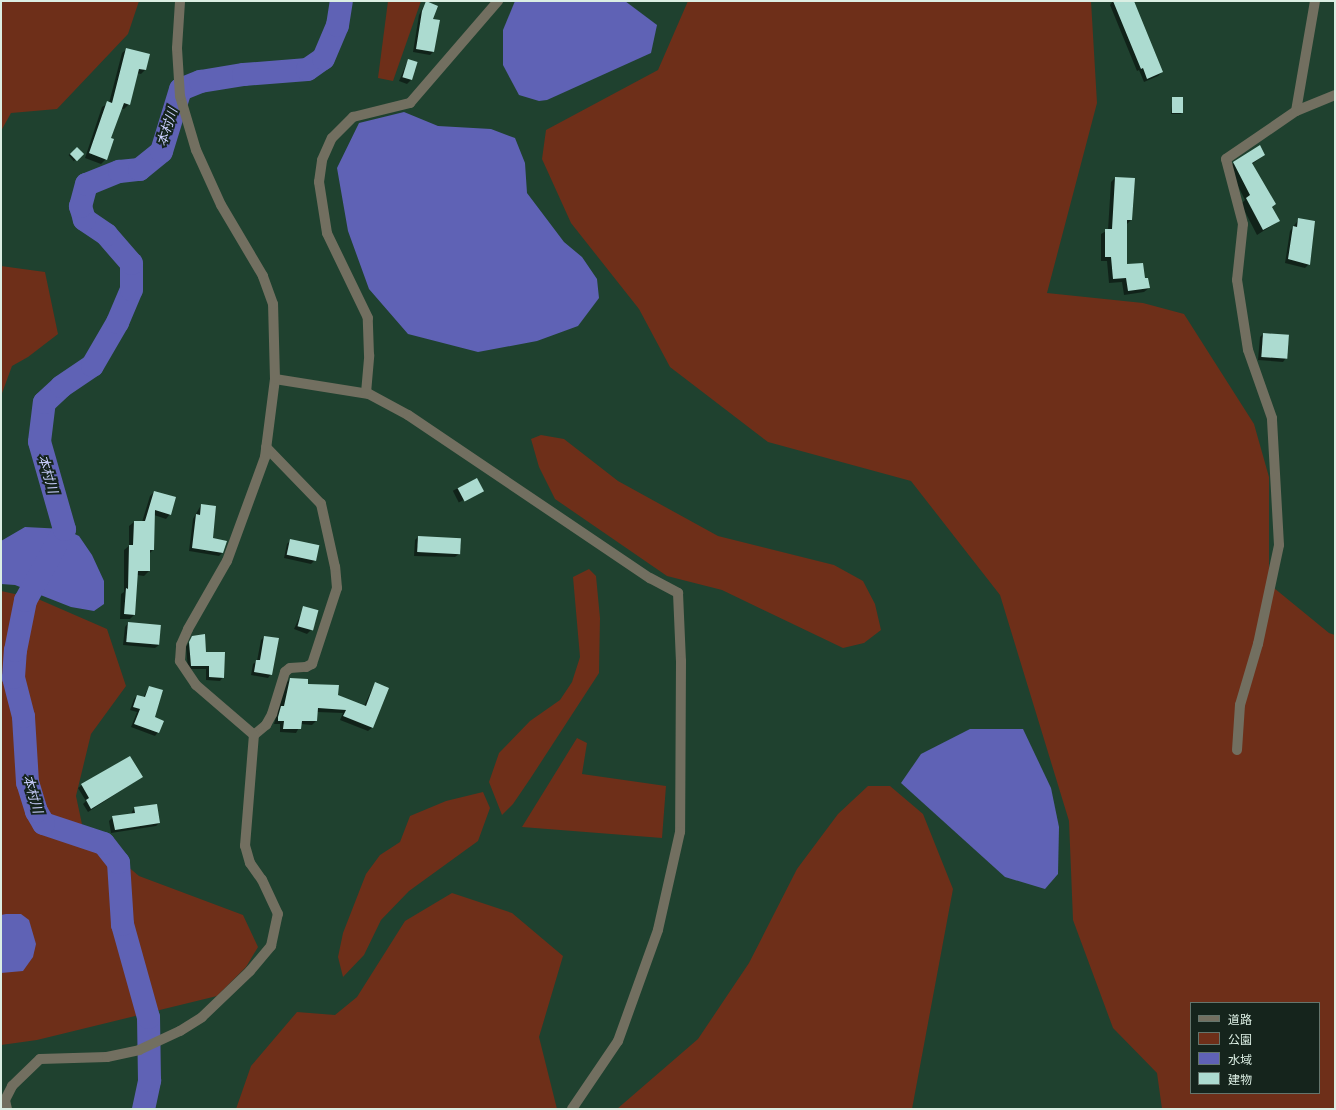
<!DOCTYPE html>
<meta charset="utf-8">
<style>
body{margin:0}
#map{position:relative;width:1336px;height:1110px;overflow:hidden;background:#1f412f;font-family:"Golos Text","Noto Sans JP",sans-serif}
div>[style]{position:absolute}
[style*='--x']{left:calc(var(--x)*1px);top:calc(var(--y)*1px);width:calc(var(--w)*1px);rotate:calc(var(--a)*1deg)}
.green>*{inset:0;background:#6e2f19}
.water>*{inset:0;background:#5f62b5}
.shadow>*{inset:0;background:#0007;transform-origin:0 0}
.river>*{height:23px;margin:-11.5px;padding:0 11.5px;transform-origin:11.5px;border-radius:11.5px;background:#5f62b5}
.building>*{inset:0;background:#acdbd0;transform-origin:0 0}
.street>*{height:10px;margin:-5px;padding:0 5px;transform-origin:5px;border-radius:5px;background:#726f60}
span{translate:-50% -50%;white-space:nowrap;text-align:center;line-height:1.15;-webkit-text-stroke:4px #15241c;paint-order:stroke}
.water-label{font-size:13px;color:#cad0fe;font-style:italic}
.frame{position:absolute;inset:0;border:2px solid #dbeee3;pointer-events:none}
.legend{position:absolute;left:1190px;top:1002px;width:130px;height:92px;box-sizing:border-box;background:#15241c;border:1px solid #64756c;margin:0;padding:5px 7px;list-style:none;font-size:12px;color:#dbeee3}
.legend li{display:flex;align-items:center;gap:8px;height:20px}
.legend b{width:20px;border:1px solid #64756c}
</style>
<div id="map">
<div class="green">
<div style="clip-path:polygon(1px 1px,139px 1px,128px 34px,57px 109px,11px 113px,1px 131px)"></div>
<div style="clip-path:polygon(388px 1px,421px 1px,393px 81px,378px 78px)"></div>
<div style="clip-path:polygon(evenodd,688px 1px,1091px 1px,1097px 103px,1047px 293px,1143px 303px,1184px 314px,1254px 424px,1269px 477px,1269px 584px,1329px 633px,1335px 635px,1335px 1109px,1162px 1109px,1157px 1073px,1113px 1028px,1073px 920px,1069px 821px,1000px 595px,911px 481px,768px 442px,670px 367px,639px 309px,571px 223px,542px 159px,546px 130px,658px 70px,688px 1px,1191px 1003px,1319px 1003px,1319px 1093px,1191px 1093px,1191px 1003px)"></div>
<div style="clip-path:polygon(1px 266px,45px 272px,58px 334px,28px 357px,12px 366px,1px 396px)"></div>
<div style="clip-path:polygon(541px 435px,564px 439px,618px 481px,718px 536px,834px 565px,863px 581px,875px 604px,881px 630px,864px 643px,843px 648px,722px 590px,667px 576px,555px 499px,539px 467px,531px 439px)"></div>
<div style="clip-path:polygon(589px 569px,596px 576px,600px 618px,599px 673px,530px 779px,513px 804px,502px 815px,489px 782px,499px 753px,530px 721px,560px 700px,572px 682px,580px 657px,573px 577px)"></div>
<div style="clip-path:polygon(1px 591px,38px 599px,107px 629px,126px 686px,91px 734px,76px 796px,83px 829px,139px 876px,243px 915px,258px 947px,246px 967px,217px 996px,37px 1040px,1px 1045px)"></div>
<div style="clip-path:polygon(577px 738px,587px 743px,582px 774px,666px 786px,662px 838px,522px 827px)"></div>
<div style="clip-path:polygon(868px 786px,890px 786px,923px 814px,953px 889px,912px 1109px,617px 1109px,698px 1039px,749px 963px,797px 869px,838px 814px)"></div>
<div style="clip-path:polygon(483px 792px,490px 808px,478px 841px,409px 891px,381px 920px,364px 955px,343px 977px,338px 957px,343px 933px,366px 874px,380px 855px,400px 842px,410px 816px,446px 801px)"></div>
<div style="clip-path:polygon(452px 893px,512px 913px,563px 956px,539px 1037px,557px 1109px,236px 1109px,251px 1066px,297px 1012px,335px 1015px,357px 997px,405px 921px)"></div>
</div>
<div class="water">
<div style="clip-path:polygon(515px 1px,625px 1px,657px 25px,651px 53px,547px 100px,539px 101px,519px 95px,503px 65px,503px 30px)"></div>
<div style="clip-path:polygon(404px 112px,438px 126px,491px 129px,515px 138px,525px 163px,527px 193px,564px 242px,582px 257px,597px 279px,599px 298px,578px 326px,537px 341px,478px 352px,408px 334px,369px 289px,348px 231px,337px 168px,359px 123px)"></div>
<div style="clip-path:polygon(25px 527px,64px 529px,79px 536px,92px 555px,104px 581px,104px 604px,94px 611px,71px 607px,15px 585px,1px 584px,1px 541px)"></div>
<div style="clip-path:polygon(970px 729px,1023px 729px,1051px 788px,1059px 827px,1058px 874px,1045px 889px,1005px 877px,901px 783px,921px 754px)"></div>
<div style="clip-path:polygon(6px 914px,21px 914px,29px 920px,36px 944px,33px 957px,23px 971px,1px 973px,1px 915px)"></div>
</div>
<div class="shadow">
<div style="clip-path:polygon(1113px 1px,1133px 1px,1162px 72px,1158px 76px,1144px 82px,1139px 70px,1137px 71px,1110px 5px)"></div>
<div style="clip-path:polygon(426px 2px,431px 20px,439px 21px,433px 52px,430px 55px,413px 52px,419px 15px)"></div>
<div style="clip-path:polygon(127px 49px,145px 70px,141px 74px,137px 73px,129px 104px,124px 109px,121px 108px,110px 139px,106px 159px,101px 164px,85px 158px,102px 107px,109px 103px,122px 53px)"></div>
<div style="clip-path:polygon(408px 60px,411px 80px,407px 84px,399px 81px)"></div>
<div style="clip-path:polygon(1173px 98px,1182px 112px,1181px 114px,1171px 114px)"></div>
<div style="left:77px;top:148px;width:8px;height:11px;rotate:50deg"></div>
<div style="clip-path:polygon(1264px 155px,1251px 165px,1275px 204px,1272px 208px,1279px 221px,1257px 235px,1241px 204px,1245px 200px,1229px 168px,1234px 163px)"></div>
<div style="clip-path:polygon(1115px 178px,1131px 220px,1127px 224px,1126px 265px,1144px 279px,1149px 288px,1144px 292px,1124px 295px,1122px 282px,1109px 283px,1107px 261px,1101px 261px,1101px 234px,1108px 230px,1111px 182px)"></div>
<div style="clip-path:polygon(1299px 219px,1309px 264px,1305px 268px,1285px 263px,1290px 231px)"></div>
<div style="clip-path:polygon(1263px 334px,1286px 358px,1283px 362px,1258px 360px,1260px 337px)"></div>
<div style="left:476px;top:479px;width:13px;height:26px;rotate:63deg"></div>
<div style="clip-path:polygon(154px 492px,170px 514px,166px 519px,154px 515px,153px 550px,149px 554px,149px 571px,144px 576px,137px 575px,134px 615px,130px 619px,120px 619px,121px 594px,124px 592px,124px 550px,129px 546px,129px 526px,134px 522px,142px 522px,150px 496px)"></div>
<div style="clip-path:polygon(201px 505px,212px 539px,222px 553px,219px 556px,189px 551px,193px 519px)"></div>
<div style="clip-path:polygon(418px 537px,459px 554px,455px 557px,414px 556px,415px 540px)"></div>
<div style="clip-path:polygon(291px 540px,315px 560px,311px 564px,284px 558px,287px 544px)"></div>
<div style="clip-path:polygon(304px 607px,311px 630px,307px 634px,294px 629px)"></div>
<div style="clip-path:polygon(128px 623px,159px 645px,155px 648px,123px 645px,125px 627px)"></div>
<div style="clip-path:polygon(193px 636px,223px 677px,220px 681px,206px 680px,206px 669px,188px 669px,186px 647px)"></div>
<div style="clip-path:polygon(264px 637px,271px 674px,268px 678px,251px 675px,253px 664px,257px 661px,261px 640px)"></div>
<div style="clip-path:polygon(290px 679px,364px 706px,375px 683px,373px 727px,368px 731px,340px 720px,343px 713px,317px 712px,316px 721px,312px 725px,301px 724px,296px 733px,280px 732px,280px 724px,274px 724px,286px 683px)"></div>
<div style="clip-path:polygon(149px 687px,158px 732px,155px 736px,131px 727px,137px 712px,130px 710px,134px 699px,137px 696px,143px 698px)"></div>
<div style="clip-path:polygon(142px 777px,88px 812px,83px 804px,86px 801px,78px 788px,82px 785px)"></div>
<div style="clip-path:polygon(134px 808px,159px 823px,156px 826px,111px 833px,109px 821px,113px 817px,131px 814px)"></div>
</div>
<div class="river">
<div style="--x:143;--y:1109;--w:30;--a:-78"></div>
<div style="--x:149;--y:1080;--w:63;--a:-90.9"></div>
<div style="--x:148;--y:1017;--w:97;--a:-105.6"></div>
<div style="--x:122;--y:924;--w:62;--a:-93.7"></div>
<div style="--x:118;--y:862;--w:24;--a:-128"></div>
<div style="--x:103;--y:843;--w:63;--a:-161.6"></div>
<div style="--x:43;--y:823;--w:14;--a:-120"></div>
<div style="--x:36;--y:811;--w:30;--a:-107"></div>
<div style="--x:27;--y:782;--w:66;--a:-93.5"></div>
<div style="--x:23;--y:716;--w:40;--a:-104.4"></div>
<div style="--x:13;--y:677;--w:27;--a:-86"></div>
<div style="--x:15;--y:650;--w:51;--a:-78.7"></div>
<div style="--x:25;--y:600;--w:81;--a:-61.2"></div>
<div style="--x:64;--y:529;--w:91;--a:-105.9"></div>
<div style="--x:39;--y:441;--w:39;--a:-83"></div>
<div style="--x:44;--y:402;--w:23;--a:-43"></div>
<div style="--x:61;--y:386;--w:37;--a:-34"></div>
<div style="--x:92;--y:365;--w:50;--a:-59.8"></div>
<div style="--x:117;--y:322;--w:36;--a:-67"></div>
<div style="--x:131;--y:289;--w:26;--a:-90"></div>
<div style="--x:131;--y:263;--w:38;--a:-131"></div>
<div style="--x:106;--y:234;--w:27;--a:-146"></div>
<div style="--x:84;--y:219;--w:14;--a:-107"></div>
<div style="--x:80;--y:206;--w:23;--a:-75"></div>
<div style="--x:86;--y:184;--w:35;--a:-22"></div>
<div style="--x:119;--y:171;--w:20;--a:-6"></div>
<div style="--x:139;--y:169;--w:28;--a:-39"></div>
<div style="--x:161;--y:151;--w:65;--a:-73"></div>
<div style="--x:180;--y:89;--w:22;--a:-22"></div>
<div style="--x:200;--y:81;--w:44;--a:-9.2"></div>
<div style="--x:243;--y:74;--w:64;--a:-4.5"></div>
<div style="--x:307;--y:69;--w:19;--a:-35"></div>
<div style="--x:323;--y:58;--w:36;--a:-67"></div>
<div style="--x:337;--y:25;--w:24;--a:-81"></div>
</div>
<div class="building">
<div style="clip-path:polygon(426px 1px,438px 6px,433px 19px,440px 20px,434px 52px,416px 49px,422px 11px)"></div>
<div style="clip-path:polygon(1113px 1px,1134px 1px,1163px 72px,1147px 79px,1143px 68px,1141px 69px)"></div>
<div style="clip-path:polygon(126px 48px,150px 54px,146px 70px,139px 69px,130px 105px,124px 103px,111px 138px,114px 139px,107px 160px,89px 153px,107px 101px,112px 103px)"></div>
<div style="left:408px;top:59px;width:10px;height:19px;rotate:17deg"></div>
<div style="left:1172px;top:97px;width:11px;height:16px"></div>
<div style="clip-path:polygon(1260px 145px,1265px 155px,1252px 163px,1276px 204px,1272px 207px,1280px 221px,1263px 230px,1246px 198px,1250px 195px,1233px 162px)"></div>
<div style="left:77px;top:147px;width:10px;height:10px;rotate:45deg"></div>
<div style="clip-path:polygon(1115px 177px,1135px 178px,1132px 220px,1127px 220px,1127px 264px,1143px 263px,1145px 278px,1148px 278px,1150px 288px,1128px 291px,1126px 278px,1113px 279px,1111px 257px,1105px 257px,1105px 229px,1112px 229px)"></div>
<div style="clip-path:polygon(1298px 218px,1315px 221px,1310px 265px,1288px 259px,1293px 226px,1297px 227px)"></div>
<div style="left:1263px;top:333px;width:26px;height:24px;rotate:4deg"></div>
<div style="left:477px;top:478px;width:15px;height:22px;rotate:62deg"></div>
<div style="clip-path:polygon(154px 491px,176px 497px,171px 515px,155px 510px,154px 550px,150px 550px,150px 571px,138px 571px,135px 615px,124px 614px,126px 588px,128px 589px,129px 545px,133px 545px,134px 521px,145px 521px)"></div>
<div style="clip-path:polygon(201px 504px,216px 506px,213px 538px,227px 541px,223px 553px,192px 548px,196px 514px,200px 515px)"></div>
<div style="left:418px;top:536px;width:43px;height:16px;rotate:3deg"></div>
<div style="left:290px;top:539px;width:30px;height:16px;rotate:12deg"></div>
<div style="left:303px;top:606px;width:16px;height:21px;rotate:15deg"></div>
<div style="left:128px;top:622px;width:33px;height:20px;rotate:5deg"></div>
<div style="clip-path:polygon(205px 634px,206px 652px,225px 652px,224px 678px,209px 677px,209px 666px,191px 666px,189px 642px,192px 636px)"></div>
<div style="clip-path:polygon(264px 636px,279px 638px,272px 675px,254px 672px,256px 660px,260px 660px)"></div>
<div style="clip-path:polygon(290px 678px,308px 679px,308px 684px,339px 685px,338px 695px,366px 706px,375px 682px,389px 688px,373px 728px,343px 716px,346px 710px,318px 708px,317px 721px,302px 721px,301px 729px,283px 729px,284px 721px,278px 721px,278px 717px,281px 706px,284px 706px)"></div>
<div style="clip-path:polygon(149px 686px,163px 690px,155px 717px,164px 721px,159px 733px,134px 724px,140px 709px,133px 707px,137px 695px,145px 697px)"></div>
<div style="clip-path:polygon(130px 756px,143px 777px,91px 809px,86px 800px,89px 798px,81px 784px)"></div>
<div style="clip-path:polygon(157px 804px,160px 823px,115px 830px,112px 816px,135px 813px,134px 807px)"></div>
</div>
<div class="street">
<div style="--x:1296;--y:111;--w:112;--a:-80.2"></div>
<div style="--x:275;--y:379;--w:95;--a:9.1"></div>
<div style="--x:369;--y:394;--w:44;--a:28.3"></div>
<div style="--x:408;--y:415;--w:292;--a:34"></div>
<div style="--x:650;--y:578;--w:32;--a:28"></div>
<div style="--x:678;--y:593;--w:68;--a:87.5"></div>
<div style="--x:681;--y:661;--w:171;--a:90.3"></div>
<div style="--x:680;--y:832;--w:100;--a:102.7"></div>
<div style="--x:658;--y:930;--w:118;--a:109.8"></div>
<div style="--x:618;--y:1041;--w:82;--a:124.1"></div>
<div style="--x:366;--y:393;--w:38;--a:-85"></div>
<div style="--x:369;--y:355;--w:37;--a:-92"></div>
<div style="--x:368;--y:318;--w:94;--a:-115.8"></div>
<div style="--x:327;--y:233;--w:52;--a:-98.9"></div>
<div style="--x:319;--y:182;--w:22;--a:-82"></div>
<div style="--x:322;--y:160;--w:24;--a:-66"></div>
<div style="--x:332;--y:138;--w:30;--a:-45"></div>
<div style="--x:353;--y:117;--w:59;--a:-13.8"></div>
<div style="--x:410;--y:103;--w:135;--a:-49.2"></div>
<div style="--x:254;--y:735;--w:16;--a:-40"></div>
<div style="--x:266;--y:725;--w:13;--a:-61"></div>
<div style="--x:272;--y:714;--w:44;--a:-72.8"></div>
<div style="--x:285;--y:672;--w:6;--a:-39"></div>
<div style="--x:290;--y:668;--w:16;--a:-4"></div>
<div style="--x:306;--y:667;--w:7;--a:-27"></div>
<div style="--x:312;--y:664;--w:80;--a:-71.8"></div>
<div style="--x:337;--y:588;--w:21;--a:-95"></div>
<div style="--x:335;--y:567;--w:65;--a:-102.5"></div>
<div style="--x:321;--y:504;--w:79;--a:-134"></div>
<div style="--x:1237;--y:750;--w:45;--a:-86.2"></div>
<div style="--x:1240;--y:705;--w:64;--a:-73.6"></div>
<div style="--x:1258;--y:644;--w:101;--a:-78"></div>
<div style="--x:1279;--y:545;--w:127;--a:-93.2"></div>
<div style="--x:1272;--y:418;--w:72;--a:-109.4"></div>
<div style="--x:1248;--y:350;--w:71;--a:-98.9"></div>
<div style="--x:1237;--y:280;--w:56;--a:-83.9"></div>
<div style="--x:1243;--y:224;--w:67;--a:-104.7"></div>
<div style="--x:1226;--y:159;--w:85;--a:-34.4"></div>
<div style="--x:1296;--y:111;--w:42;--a:-22.3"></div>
<div style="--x:7;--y:1109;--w:9;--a:-103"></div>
<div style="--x:5;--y:1100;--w:16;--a:-63"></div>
<div style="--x:12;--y:1086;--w:39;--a:-44"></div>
<div style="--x:40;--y:1059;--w:67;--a:-1.7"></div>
<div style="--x:107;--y:1057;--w:33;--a:-12"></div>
<div style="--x:139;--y:1050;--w:45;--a:-24.9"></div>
<div style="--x:180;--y:1031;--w:26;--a:-32"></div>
<div style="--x:202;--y:1017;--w:66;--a:-43.8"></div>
<div style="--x:250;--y:971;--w:33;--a:-50"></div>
<div style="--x:271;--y:946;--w:33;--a:-78"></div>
<div style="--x:278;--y:914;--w:38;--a:-115"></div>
<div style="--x:262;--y:880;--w:21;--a:-125"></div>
<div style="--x:250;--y:863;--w:18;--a:-106"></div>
<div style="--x:245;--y:846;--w:111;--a:-85.4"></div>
<div style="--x:254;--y:735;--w:77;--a:-139.2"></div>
<div style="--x:196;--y:685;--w:29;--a:-124"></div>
<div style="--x:180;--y:661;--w:16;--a:-86"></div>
<div style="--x:181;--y:645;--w:17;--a:-66"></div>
<div style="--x:188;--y:629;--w:78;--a:-60.2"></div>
<div style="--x:227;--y:561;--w:111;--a:-69.9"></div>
<div style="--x:265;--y:457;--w:79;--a:-82.7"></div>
<div style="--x:275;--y:379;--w:75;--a:-91.5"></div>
<div style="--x:273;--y:304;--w:30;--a:-110"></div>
<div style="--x:263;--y:276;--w:82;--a:-120.6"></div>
<div style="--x:221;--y:205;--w:60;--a:-114.4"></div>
<div style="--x:196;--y:150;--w:56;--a:-106.5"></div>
<div style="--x:180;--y:96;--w:48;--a:-93.6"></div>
<div style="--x:177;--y:48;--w:47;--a:-86.3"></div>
</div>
<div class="water-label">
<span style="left:167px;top:127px;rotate:-72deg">本村川</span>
<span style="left:48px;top:474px;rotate:74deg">本村川</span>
<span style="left:33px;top:794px;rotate:74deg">本村川</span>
</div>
<div class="frame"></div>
<ul class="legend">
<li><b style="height:5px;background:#726f60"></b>道路</li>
<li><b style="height:11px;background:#6e2f19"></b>公園</li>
<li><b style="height:11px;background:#5f62b5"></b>水域</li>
<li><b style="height:11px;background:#acdbd0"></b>建物</li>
</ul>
</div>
